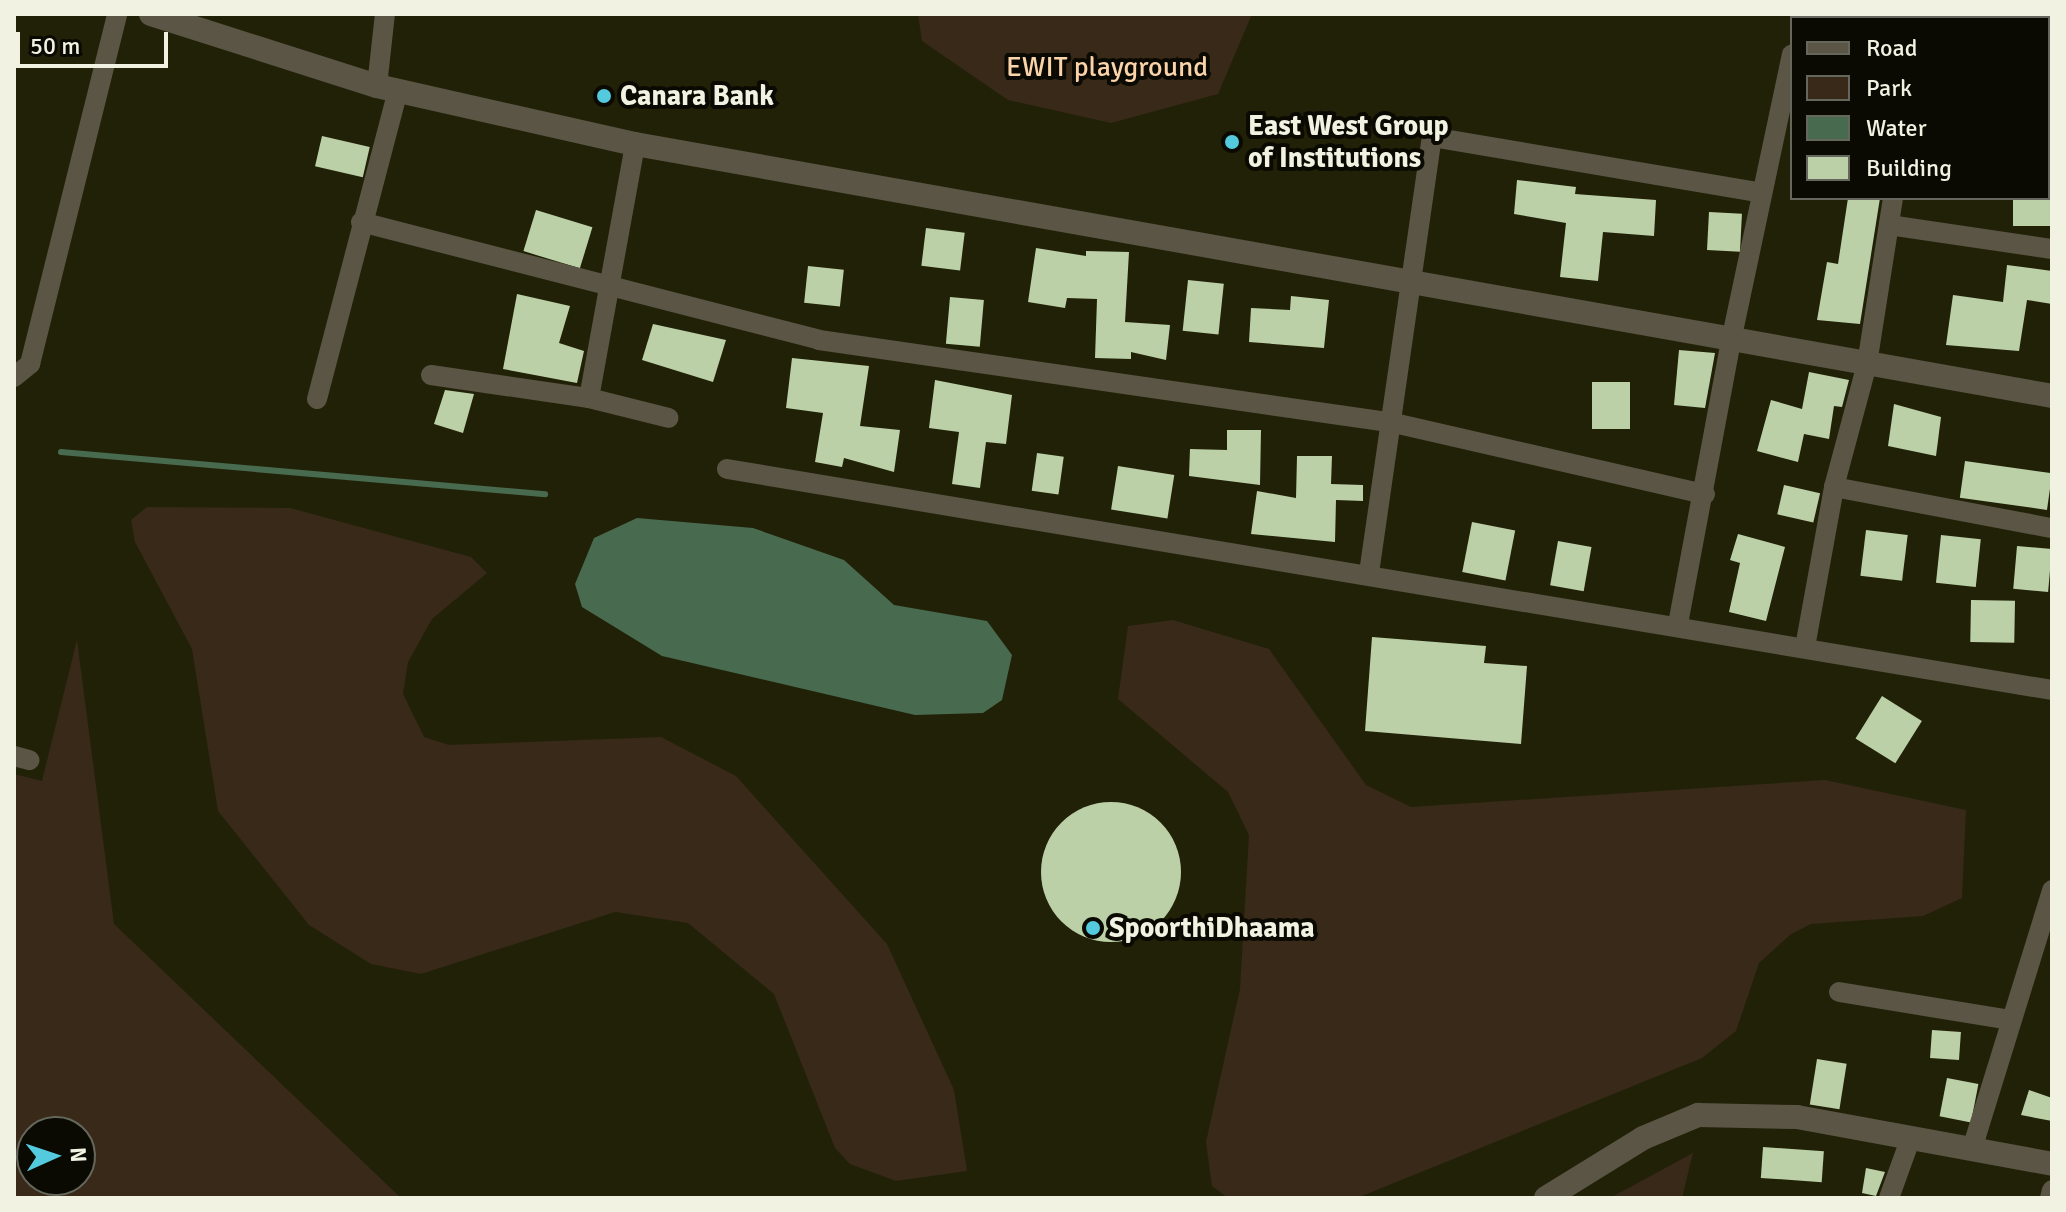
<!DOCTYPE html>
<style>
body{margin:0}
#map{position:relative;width:2066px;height:1212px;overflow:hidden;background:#212108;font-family:Signika,sans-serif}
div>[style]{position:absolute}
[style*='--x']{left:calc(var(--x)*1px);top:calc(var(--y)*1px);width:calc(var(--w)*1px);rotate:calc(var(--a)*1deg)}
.green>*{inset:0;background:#392918}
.water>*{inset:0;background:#486a4e}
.stream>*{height:6px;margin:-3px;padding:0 3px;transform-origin:3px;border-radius:3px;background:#486a4e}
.building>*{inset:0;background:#bcd0a8;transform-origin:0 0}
.round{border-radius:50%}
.minor>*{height:20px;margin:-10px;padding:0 10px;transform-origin:10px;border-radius:10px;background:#5b5545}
.tertiary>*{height:24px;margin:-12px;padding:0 12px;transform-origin:12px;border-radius:12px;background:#5b5545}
.dots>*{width:22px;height:22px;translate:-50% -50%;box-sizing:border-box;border:4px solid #0a0a02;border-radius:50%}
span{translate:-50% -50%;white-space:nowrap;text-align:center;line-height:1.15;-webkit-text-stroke:8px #0a0a02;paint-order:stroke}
.park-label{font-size:28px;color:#fbd3a9}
.poi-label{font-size:28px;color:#f1f2e2;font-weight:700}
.left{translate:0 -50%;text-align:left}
.frame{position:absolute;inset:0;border:16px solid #f1f2e2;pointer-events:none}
.legend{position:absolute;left:1790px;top:16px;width:260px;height:184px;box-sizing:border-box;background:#0a0a02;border:2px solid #66675c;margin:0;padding:10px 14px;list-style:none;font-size:24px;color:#f1f2e2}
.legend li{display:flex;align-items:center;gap:16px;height:40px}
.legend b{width:40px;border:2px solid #66675c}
.north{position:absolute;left:16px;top:1116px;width:80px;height:80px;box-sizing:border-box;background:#0a0a02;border:2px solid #66675c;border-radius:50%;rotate:87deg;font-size:22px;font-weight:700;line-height:32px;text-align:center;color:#f1f2e2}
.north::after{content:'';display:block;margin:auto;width:28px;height:36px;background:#54cade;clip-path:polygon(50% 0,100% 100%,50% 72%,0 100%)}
.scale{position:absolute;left:16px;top:32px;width:152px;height:36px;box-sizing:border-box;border:4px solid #f1f2e2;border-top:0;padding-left:10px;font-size:24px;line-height:28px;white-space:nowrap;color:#f1f2e2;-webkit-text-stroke:6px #0a0a02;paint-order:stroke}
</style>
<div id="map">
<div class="green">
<div style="clip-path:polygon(918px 14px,1252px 14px,1218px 94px,1111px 123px,1008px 100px,922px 41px)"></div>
<div style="clip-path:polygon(147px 507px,290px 508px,471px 557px,487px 573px,432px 619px,408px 662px,403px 694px,424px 737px,449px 745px,661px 737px,736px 776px,887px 944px,954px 1090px,967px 1171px,896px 1181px,850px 1164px,835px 1148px,774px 994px,688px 923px,615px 912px,421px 974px,371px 964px,309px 925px,218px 811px,192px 649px,135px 542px,131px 520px)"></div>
<div style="clip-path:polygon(1173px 620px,1269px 649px,1366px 785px,1411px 807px,1825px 780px,1966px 810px,1962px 898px,1923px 916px,1811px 924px,1791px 934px,1759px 963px,1736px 1031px,1702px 1058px,1357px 1198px,1228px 1198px,1212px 1186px,1206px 1142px,1240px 989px,1249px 835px,1228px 792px,1118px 699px,1128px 626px)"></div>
<div style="clip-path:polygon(evenodd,77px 640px,114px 924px,401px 1198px,14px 1198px,14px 774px,42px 781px,77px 640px,80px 1132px,80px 1180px,32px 1180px,32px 1132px,80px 1132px)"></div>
<div style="clip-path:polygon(1693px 1153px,1682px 1198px,1610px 1198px)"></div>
</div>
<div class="water">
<div style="clip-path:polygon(637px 518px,753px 528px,844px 560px,894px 605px,987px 621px,1012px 655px,1002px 700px,983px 713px,915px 715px,662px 656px,582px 607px,575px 584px,594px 538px)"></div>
</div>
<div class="stream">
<div style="--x:61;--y:452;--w:486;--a:5"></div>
</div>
<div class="building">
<div style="left:322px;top:136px;width:49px;height:31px;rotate:13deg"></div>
<div style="clip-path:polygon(1517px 180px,1576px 187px,1575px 194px,1656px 200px,1654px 236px,1603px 232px,1598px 281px,1560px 277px,1566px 223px,1514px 214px)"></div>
<div style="clip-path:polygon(1848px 198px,1880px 198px,1860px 324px,1817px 320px,1827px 262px,1838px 264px)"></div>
<div style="left:2013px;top:198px;width:39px;height:28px"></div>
<div style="left:536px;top:210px;width:59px;height:43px;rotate:17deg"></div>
<div style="left:1709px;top:212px;width:33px;height:38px;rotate:3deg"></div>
<div style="left:926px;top:228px;width:39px;height:38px;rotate:7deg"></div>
<div style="clip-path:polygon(1036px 248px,1086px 256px,1086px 251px,1129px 252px,1125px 322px,1170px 325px,1166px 360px,1131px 352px,1131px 359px,1095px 358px,1097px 299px,1067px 298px,1065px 308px,1028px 302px)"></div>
<div style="clip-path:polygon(2007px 265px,2052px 271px,2052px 304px,2027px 300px,2019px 351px,1946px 345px,1953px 295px,2003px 302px)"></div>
<div style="left:808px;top:266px;width:36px;height:37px;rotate:6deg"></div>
<div style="left:1188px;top:280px;width:36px;height:51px;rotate:6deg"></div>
<div style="clip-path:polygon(517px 294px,570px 306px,559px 343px,584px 351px,577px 383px,503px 369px)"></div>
<div style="clip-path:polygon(1291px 296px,1329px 300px,1324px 348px,1249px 342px,1251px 308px,1290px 310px)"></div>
<div style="left:950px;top:297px;width:34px;height:47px;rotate:5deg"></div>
<div style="clip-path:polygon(653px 324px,726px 340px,713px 382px,642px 360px)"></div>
<div style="clip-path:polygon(1679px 350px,1715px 353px,1705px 408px,1674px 405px)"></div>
<div style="clip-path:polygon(792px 358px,869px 366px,860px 426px,900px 430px,894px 472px,844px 458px,842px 467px,815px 462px,823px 413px,786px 408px)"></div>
<div style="clip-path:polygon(1809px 372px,1849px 380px,1842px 407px,1834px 406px,1829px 439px,1804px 434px,1798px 462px,1757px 451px,1771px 400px,1802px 409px)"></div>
<div style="clip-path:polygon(935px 380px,1012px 395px,1006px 444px,986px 442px,980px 488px,952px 484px,959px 432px,929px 428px)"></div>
<div style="left:1592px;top:382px;width:38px;height:47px"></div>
<div style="clip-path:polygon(445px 390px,474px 394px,463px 433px,434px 424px)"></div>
<div style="clip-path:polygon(1894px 404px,1941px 417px,1936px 456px,1888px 446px)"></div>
<div style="clip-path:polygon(1227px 430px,1261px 430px,1260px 485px,1189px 476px,1190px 449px,1227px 450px)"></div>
<div style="left:1037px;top:453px;width:27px;height:38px;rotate:8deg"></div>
<div style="clip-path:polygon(1297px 456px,1332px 456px,1331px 484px,1363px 485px,1363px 501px,1336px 500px,1335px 542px,1251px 534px,1257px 491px,1296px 498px)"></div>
<div style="left:1965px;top:461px;width:88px;height:37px;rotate:8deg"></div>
<div style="left:1118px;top:466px;width:57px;height:44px;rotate:9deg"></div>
<div style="left:1784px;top:485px;width:37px;height:30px;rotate:13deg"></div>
<div style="left:1472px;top:522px;width:44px;height:51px;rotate:11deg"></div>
<div style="left:1866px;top:530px;width:42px;height:46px;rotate:7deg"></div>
<div style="clip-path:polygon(1738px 534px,1785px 547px,1766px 621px,1729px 612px,1740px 563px,1730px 560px)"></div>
<div style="left:1941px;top:535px;width:40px;height:48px;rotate:6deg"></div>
<div style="left:1558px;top:541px;width:34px;height:45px;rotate:10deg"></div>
<div style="left:2017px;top:546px;width:35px;height:43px;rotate:5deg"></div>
<div style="left:1971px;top:600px;width:44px;height:42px;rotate:1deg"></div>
<div style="clip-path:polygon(1372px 637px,1486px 646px,1484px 663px,1527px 666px,1521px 744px,1365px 731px)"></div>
<div style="left:1882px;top:696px;width:47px;height:50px;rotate:32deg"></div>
<div class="round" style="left:1041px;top:802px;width:140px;height:140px"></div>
<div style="left:1932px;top:1030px;width:29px;height:28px;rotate:4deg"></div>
<div style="left:1817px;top:1059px;width:30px;height:46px;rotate:9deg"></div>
<div style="left:1947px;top:1078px;width:32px;height:39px;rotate:11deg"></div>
<div style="clip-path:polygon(2029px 1090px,2052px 1098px,2052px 1121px,2021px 1115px)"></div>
<div style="left:1763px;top:1147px;width:61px;height:31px;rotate:4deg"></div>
<div style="clip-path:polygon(1866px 1168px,1885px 1172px,1876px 1196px,1862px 1193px)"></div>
</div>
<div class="minor">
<div style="--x:1800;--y:18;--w:4;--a:-76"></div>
<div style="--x:1920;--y:18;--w:4;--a:-76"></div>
<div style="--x:377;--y:86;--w:72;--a:-83.7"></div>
<div style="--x:2048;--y:140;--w:4;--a:0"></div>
<div style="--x:361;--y:222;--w:473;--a:14.4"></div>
<div style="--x:819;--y:340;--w:581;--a:8.21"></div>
<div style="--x:1394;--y:423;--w:319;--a:12.9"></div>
<div style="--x:1889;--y:225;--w:165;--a:8.4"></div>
<div style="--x:431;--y:375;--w:160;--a:8.3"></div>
<div style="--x:589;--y:398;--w:82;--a:14"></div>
<div style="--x:14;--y:377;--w:21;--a:-39"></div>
<div style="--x:30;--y:364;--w:361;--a:-76"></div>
<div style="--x:589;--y:398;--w:258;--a:-79.7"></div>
<div style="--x:317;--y:399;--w:319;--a:-75.3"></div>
<div style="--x:727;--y:469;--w:1343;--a:9.47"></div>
<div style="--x:1834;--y:487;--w:222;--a:10.7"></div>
<div style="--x:1369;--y:573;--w:441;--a:-81.8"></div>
<div style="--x:1432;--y:137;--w:335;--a:9.6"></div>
<div style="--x:1678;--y:624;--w:288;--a:-79.4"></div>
<div style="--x:1731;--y:341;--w:293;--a:-78"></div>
<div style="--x:1805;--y:647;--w:163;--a:-79.7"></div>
<div style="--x:1834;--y:487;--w:127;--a:-75"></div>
<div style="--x:1867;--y:364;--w:168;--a:-81.1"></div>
<div style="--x:14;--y:756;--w:16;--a:15"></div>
<div style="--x:1839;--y:992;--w:173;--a:9.3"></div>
<div style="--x:1972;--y:1149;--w:271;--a:-72.8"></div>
<div style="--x:1889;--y:1198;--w:62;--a:-70.1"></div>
<div style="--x:2050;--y:1198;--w:8;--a:-76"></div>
</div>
<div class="tertiary">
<div style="--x:151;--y:14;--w:237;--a:17.7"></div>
<div style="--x:377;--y:86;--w:264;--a:12.7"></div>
<div style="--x:635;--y:144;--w:1439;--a:10.08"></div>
<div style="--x:1546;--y:1198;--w:114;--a:-31.7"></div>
<div style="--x:1643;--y:1138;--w:60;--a:-22.7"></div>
<div style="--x:1698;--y:1115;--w:99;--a:1.2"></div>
<div style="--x:1797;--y:1117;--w:259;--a:10.4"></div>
</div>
<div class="dots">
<div style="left:604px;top:96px;background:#54cade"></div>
<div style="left:1232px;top:142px;background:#54cade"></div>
<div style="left:1093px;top:928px;background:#54cade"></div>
</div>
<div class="park-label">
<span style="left:1107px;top:67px">EWIT playground</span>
</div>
<div class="poi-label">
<span class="left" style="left:620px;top:96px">Canara Bank</span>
<span class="left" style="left:1248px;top:142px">East West Group<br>of Institutions</span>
<span class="left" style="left:1109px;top:928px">SpoorthiDhaama</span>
</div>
<div class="frame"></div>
<ul class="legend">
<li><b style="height:10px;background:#5b5545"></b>Road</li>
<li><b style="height:22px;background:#392918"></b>Park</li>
<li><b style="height:22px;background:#486a4e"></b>Water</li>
<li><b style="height:22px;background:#bcd0a8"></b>Building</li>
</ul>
<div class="north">N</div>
<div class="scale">50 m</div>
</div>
